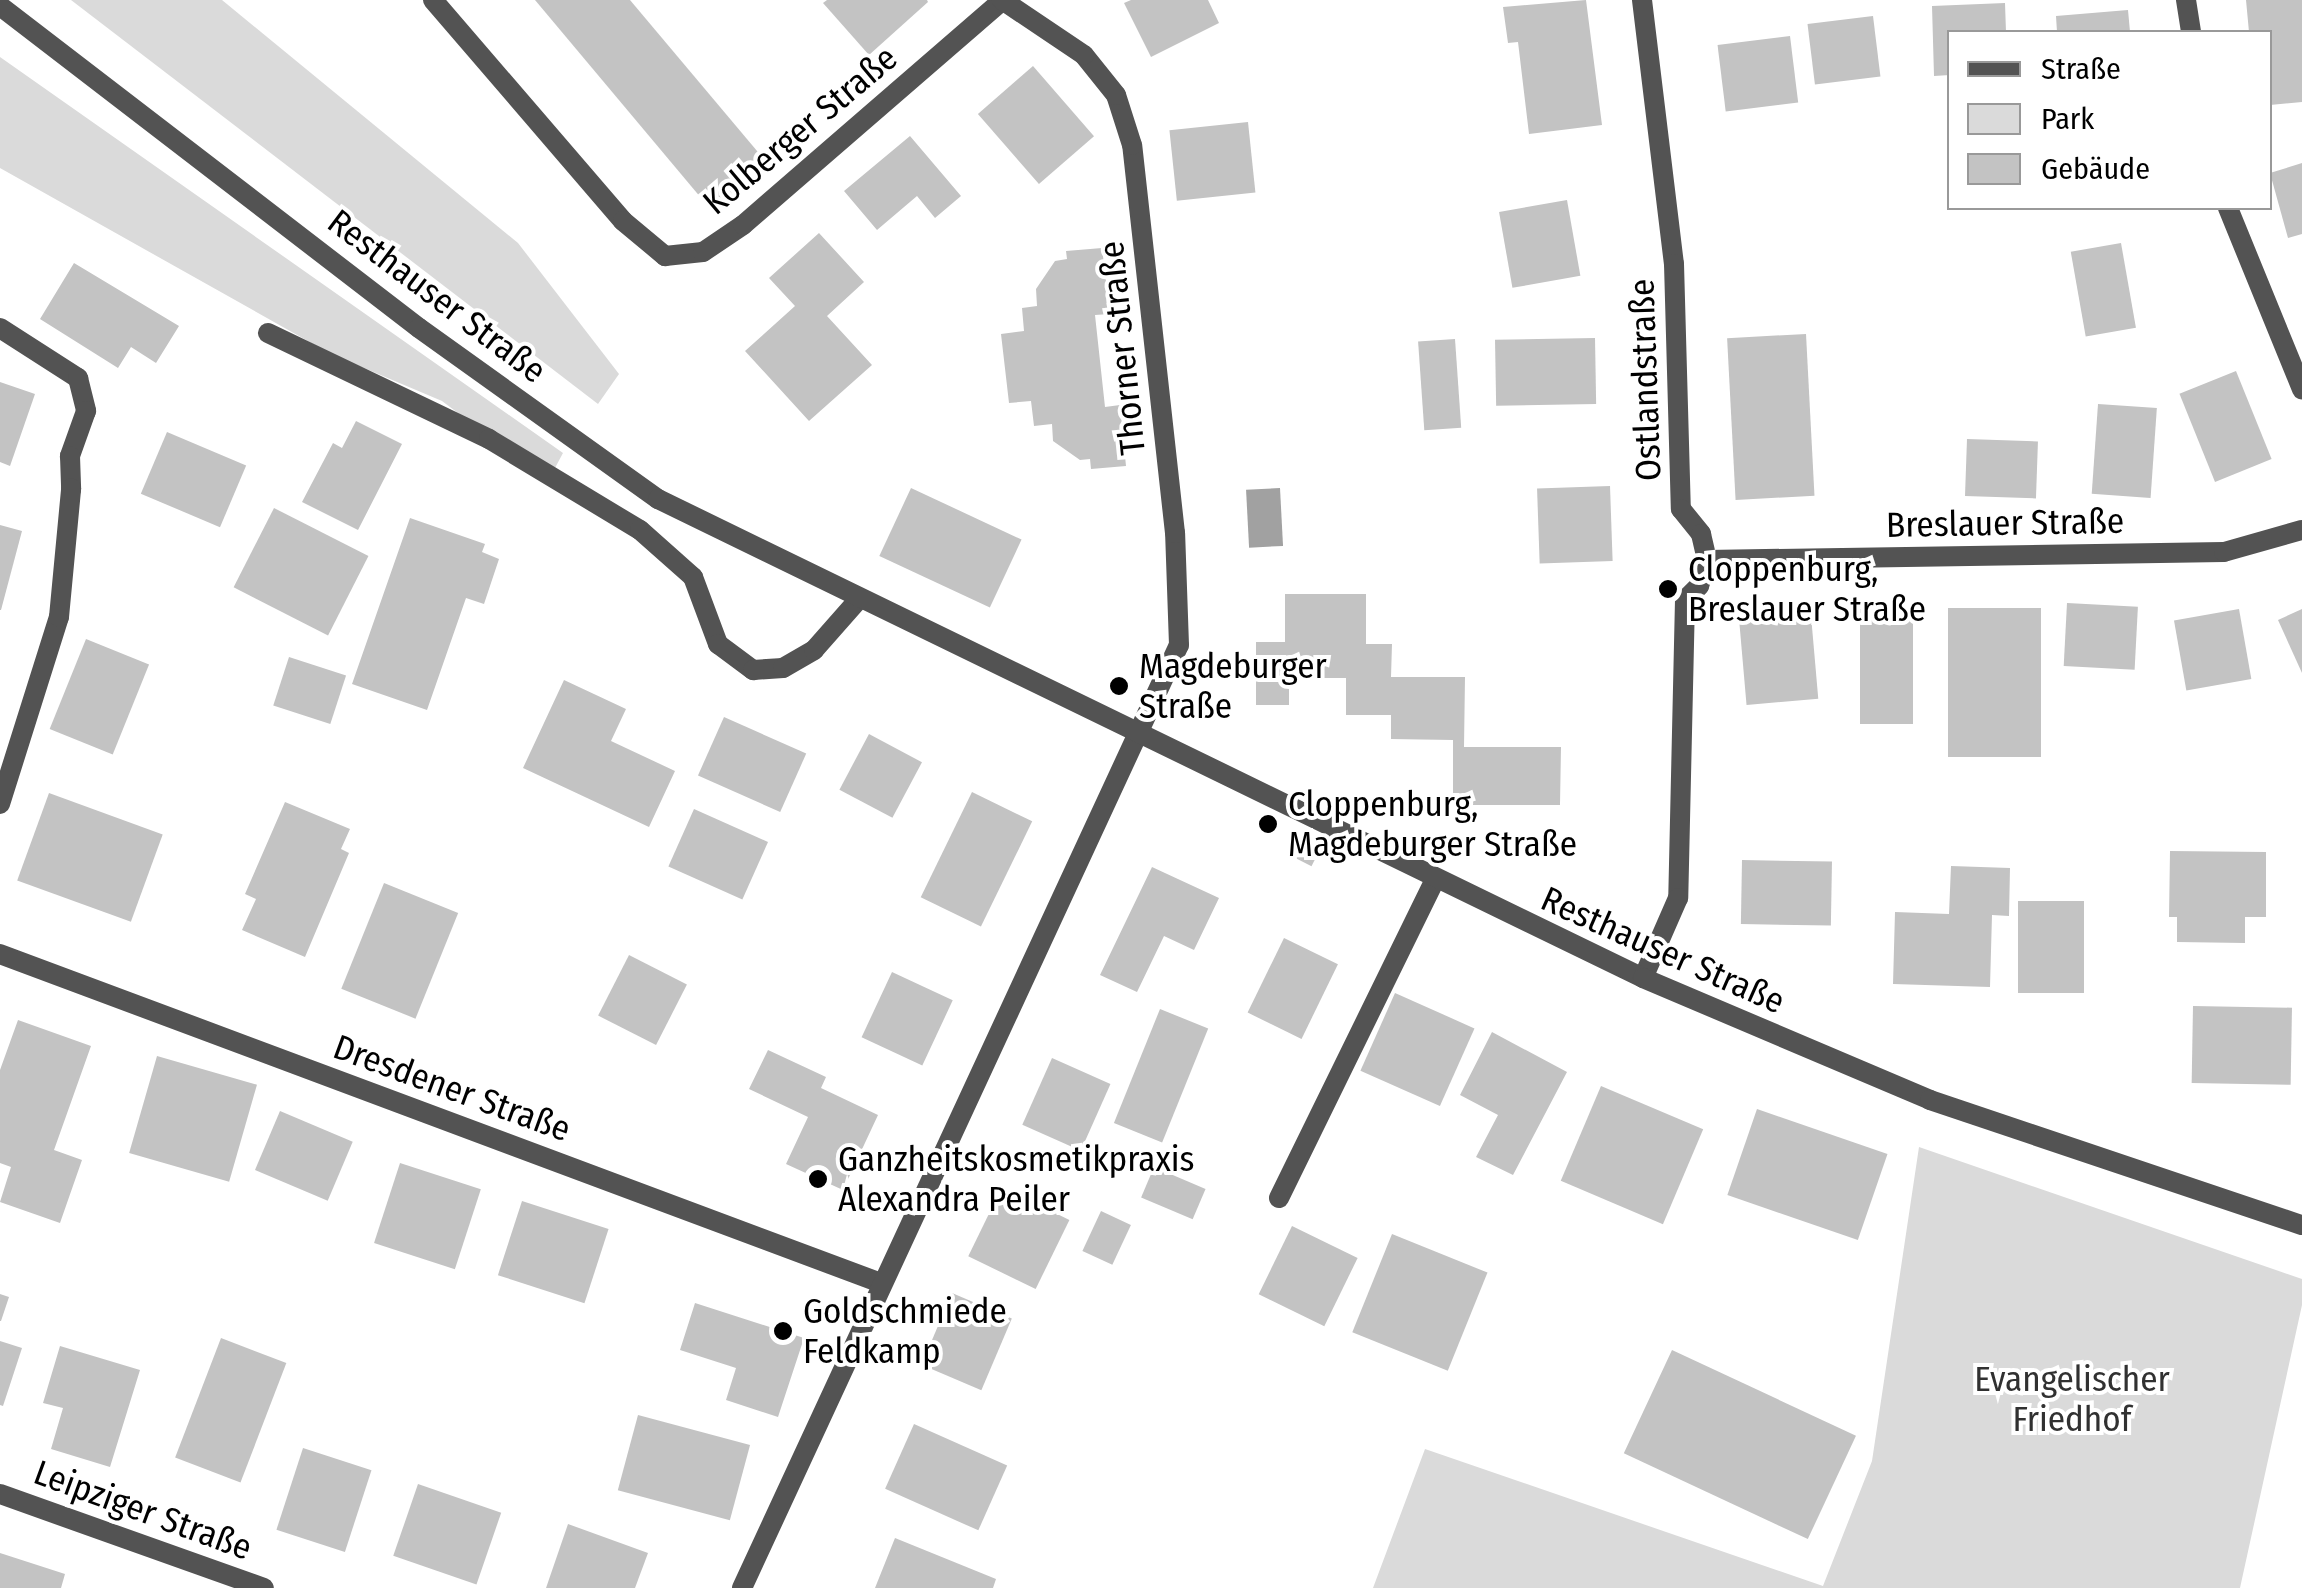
<!DOCTYPE html>
<meta charset="utf-8">
<style>
body{margin:0}
#map{position:relative;width:2302px;height:1588px;overflow:hidden;background:#fff;font-family:"Fira Sans Condensed",sans-serif}
div>[style]{position:absolute}
[style*='--x']{left:calc(var(--x)*1px);top:calc(var(--y)*1px);width:calc(var(--w)*1px);rotate:calc(var(--a)*1deg)}
.green>*{inset:0;background:#dadada}
.water>*{inset:0;background:#a1a1a1;transform-origin:0 0}
.building>*{inset:0;background:#c3c3c3;transform-origin:0 0}
.service>*{height:20px;margin:-10px;padding:0 10px;transform-origin:10px;border-radius:10px;background:#535353}
.minor>*{height:20px;margin:-10px;padding:0 10px;transform-origin:10px;border-radius:10px;background:#535353}
.tertiary>*{height:20px;margin:-10px;padding:0 10px;transform-origin:10px;border-radius:10px;background:#535353}
.dots>*{width:28px;height:28px;translate:-50% -50%;box-sizing:border-box;border:5px solid #fff;border-radius:50%}
span{translate:-50% -50%;white-space:nowrap;text-align:center;line-height:1.15;-webkit-text-stroke:8px #fff;paint-order:stroke}
.street-label{font-size:35px;color:#000}
.poi-label{font-size:35px;color:#000}
.left{translate:0 -50%;text-align:left}
.park-label{font-size:35px;color:#313131}
.legend{position:absolute;left:1947px;top:30px;width:325px;height:180px;box-sizing:border-box;background:#fff;border:2px solid #999;margin:0;padding:12px 18px;list-style:none;font-size:30px;color:#000}
.legend li{display:flex;align-items:center;gap:20px;height:50px}
.legend b{width:50px;border:2px solid #999}
</style>
<div id="map">
<div class="green">
<div style="clip-path:polygon(71px 0,222px 0,518px 243px,619px 374px,598px 404px)"></div>
<div style="clip-path:polygon(0 57px,563px 453px,548px 481px,442px 401px,331px 354px,0 168px)"></div>
<div style="clip-path:polygon(1919px 1147px,2302px 1279px,2302px 1305px,2240px 1588px,1373px 1588px,1425px 1449px,1823px 1586px,1872px 1461px)"></div>
</div>
<div class="water">
<div style="left:1280px;top:488px;width:58px;height:34px;rotate:87deg"></div>
</div>
<div class="building">
<div style="clip-path:polygon(535px 0,630px 0,768px 164px,712px 211px)"></div>
<div style="clip-path:polygon(827px 0,927px 0,928px 2px,869px 55px,823px 3px)"></div>
<div style="clip-path:polygon(1131px 0,1208px 0,1219px 23px,1151px 57px,1124px 3px)"></div>
<div style="clip-path:polygon(1586px 0,1602px 125px,1529px 134px,1518px 42px,1508px 43px,1503px 7px)"></div>
<div style="clip-path:polygon(2246px 0,2302px 0,2302px 102px,2270px 105px,2270px 32px,2249px 32px)"></div>
<div style="clip-path:polygon(2005px 3px,2006px 32px,1950px 32px,1950px 75px,1934px 76px,1932px 6px)"></div>
<div style="clip-path:polygon(2128px 10px,2130px 32px,2057px 32px,2056px 16px)"></div>
<div style="left:1873px;top:16px;width:61px;height:66px;rotate:83deg"></div>
<div style="left:1790px;top:36px;width:67px;height:73px;rotate:83deg"></div>
<div style="left:1033px;top:66px;width:93px;height:73px;rotate:49deg"></div>
<div style="left:1248px;top:122px;width:71px;height:79px;rotate:84deg"></div>
<div style="clip-path:polygon(910px 136px,961px 196px,935px 218px,917px 196px,877px 230px,844px 191px)"></div>
<div style="clip-path:polygon(2302px 163px,2302px 234px,2288px 238px,2270px 173px)"></div>
<div style="left:1567px;top:200px;width:77px;height:69px;rotate:80deg"></div>
<div style="clip-path:polygon(819px 233px,864px 282px,827px 316px,872px 365px,809px 421px,745px 351px,795px 306px,769px 278px)"></div>
<div style="left:2121px;top:243px;width:86px;height:51px;rotate:80deg"></div>
<div style="clip-path:polygon(1102px 248px,1110px 314px,1095px 315px,1105px 407px,1120px 405px,1126px 466px,1091px 469px,1090px 459px,1080px 460px,1053px 441px,1052px 424px,1034px 426px,1031px 401px,1009px 403px,1001px 334px,1024px 331px,1022px 308px,1037px 306px,1036px 289px,1055px 261px,1067px 259px,1066px 251px)"></div>
<div style="clip-path:polygon(74px 263px,179px 326px,156px 363px,131px 347px,118px 368px,40px 319px)"></div>
<div style="left:1806px;top:334px;width:162px;height:79px;rotate:87deg"></div>
<div style="left:1595px;top:338px;width:66px;height:100px;rotate:89deg"></div>
<div style="left:1455px;top:339px;width:89px;height:37px;rotate:86deg"></div>
<div style="left:2236px;top:371px;width:95px;height:61px;rotate:68deg"></div>
<div style="clip-path:polygon(0 382px,35px 394px,10px 466px,0 462px)"></div>
<div style="left:2098px;top:404px;width:59px;height:90px;rotate:4deg"></div>
<div style="clip-path:polygon(356px 421px,402px 444px,358px 530px,302px 502px,333px 443px,342px 448px)"></div>
<div style="left:167px;top:432px;width:86px;height:67px;rotate:23deg"></div>
<div style="left:1967px;top:439px;width:71px;height:57px;rotate:2deg"></div>
<div style="left:1610px;top:486px;width:75px;height:73px;rotate:88deg"></div>
<div style="left:911px;top:488px;width:122px;height:75px;rotate:25deg"></div>
<div style="left:274px;top:508px;width:106px;height:89px;rotate:27deg"></div>
<div style="clip-path:polygon(410px 518px,485px 544px,482px 552px,499px 559px,484px 604px,466px 598px,427px 710px,352px 684px)"></div>
<div style="clip-path:polygon(0 525px,22px 531px,1px 610px,0 610px)"></div>
<div style="clip-path:polygon(1285px 594px,1366px 594px,1366px 644px,1392px 644px,1391px 677px,1465px 677px,1464px 747px,1561px 747px,1560px 805px,1453px 805px,1453px 740px,1391px 739px,1391px 715px,1346px 715px,1346px 678px,1289px 678px,1289px 705px,1256px 705px,1256px 642px,1285px 642px)"></div>
<div style="left:2067px;top:603px;width:71px;height:63px;rotate:3deg"></div>
<div style="left:1810px;top:604px;width:95px;height:72px;rotate:85deg"></div>
<div style="left:2041px;top:608px;width:149px;height:93px;rotate:90deg"></div>
<div style="left:1860px;top:609px;width:53px;height:115px"></div>
<div style="left:2239px;top:609px;width:71px;height:66px;rotate:80deg"></div>
<div style="clip-path:polygon(2302px 609px,2302px 673px,2278px 620px)"></div>
<div style="left:86px;top:639px;width:68px;height:97px;rotate:22deg"></div>
<div style="left:289px;top:657px;width:60px;height:51px;rotate:18deg"></div>
<div style="clip-path:polygon(564px 680px,626px 709px,611px 741px,675px 771px,649px 827px,523px 768px)"></div>
<div style="left:724px;top:717px;width:90px;height:64px;rotate:24deg"></div>
<div style="left:869px;top:734px;width:60px;height:63px;rotate:28deg"></div>
<div style="left:972px;top:792px;width:67px;height:117px;rotate:26deg"></div>
<div style="left:49px;top:793px;width:121px;height:93px;rotate:20deg"></div>
<div style="clip-path:polygon(285px 802px,350px 829px,341px 849px,349px 853px,305px 957px,242px 930px,256px 899px,245px 894px)"></div>
<div style="left:694px;top:809px;width:81px;height:63px;rotate:24deg"></div>
<div style="left:1292px;top:845px;width:27px;height:10px;rotate:27deg"></div>
<div style="clip-path:polygon(2170px 851px,2266px 852px,2266px 917px,2245px 917px,2245px 943px,2177px 942px,2177px 917px,2169px 917px)"></div>
<div style="left:1742px;top:860px;width:90px;height:64px;rotate:1deg"></div>
<div style="clip-path:polygon(1951px 866px,2010px 868px,2009px 916px,1992px 915px,1990px 987px,1893px 984px,1895px 912px,1949px 914px)"></div>
<div style="clip-path:polygon(1152px 867px,1219px 898px,1194px 950px,1164px 936px,1137px 992px,1100px 975px)"></div>
<div style="left:384px;top:883px;width:80px;height:114px;rotate:22deg"></div>
<div style="left:2018px;top:901px;width:66px;height:92px"></div>
<div style="left:1284px;top:938px;width:60px;height:83px;rotate:26deg"></div>
<div style="left:629px;top:955px;width:65px;height:68px;rotate:27deg"></div>
<div style="left:892px;top:972px;width:67px;height:72px;rotate:25deg"></div>
<div style="left:1395px;top:993px;width:87px;height:85px;rotate:24deg"></div>
<div style="left:2193px;top:1006px;width:99px;height:77px;rotate:1deg"></div>
<div style="left:1160px;top:1009px;width:52px;height:123px;rotate:22deg"></div>
<div style="clip-path:polygon(18px 1020px,91px 1046px,54px 1150px,82px 1160px,60px 1223px,0 1202px,11px 1167px,0 1163px,0 1070px)"></div>
<div style="clip-path:polygon(1492px 1032px,1567px 1072px,1513px 1175px,1476px 1157px,1498px 1115px,1460px 1095px)"></div>
<div style="clip-path:polygon(768px 1050px,826px 1077px,821px 1088px,878px 1115px,843px 1190px,786px 1164px,808px 1117px,749px 1089px)"></div>
<div style="left:157px;top:1056px;width:104px;height:101px;rotate:16deg"></div>
<div style="left:1052px;top:1058px;width:64px;height:73px;rotate:24deg"></div>
<div style="left:1601px;top:1086px;width:111px;height:103px;rotate:23deg"></div>
<div style="left:1757px;top:1109px;width:138px;height:91px;rotate:19deg"></div>
<div style="left:280px;top:1111px;width:79px;height:64px;rotate:23deg"></div>
<div style="left:400px;top:1163px;width:85px;height:84px;rotate:18deg"></div>
<div style="left:1154px;top:1167px;width:56px;height:33px;rotate:23deg"></div>
<div style="left:1002px;top:1187px;width:75px;height:77px;rotate:26deg"></div>
<div style="left:522px;top:1201px;width:91px;height:78px;rotate:18deg"></div>
<div style="left:1101px;top:1211px;width:33px;height:44px;rotate:25deg"></div>
<div style="left:1292px;top:1226px;width:73px;height:76px;rotate:26deg"></div>
<div style="left:1392px;top:1234px;width:103px;height:106px;rotate:22deg"></div>
<div style="left:952px;top:1293px;width:65px;height:78px;rotate:23deg"></div>
<div style="clip-path:polygon(0 1294px,9px 1297px,1px 1321px,0 1321px)"></div>
<div style="clip-path:polygon(695px 1303px,804px 1338px,778px 1417px,726px 1400px,736px 1368px,680px 1350px)"></div>
<div style="left:221px;top:1338px;width:70px;height:128px;rotate:21deg"></div>
<div style="clip-path:polygon(0 1341px,22px 1348px,3px 1406px,0 1405px)"></div>
<div style="clip-path:polygon(60px 1346px,140px 1370px,110px 1467px,51px 1449px,63px 1408px,43px 1403px)"></div>
<div style="left:1672px;top:1350px;width:203px;height:114px;rotate:25deg"></div>
<div style="left:638px;top:1415px;width:116px;height:78px;rotate:15deg"></div>
<div style="left:914px;top:1424px;width:102px;height:71px;rotate:24deg"></div>
<div style="left:303px;top:1448px;width:72px;height:86px;rotate:18deg"></div>
<div style="left:418px;top:1484px;width:88px;height:76px;rotate:19deg"></div>
<div style="clip-path:polygon(568px 1524px,648px 1553px,635px 1588px,546px 1588px)"></div>
<div style="clip-path:polygon(895px 1538px,996px 1579px,993px 1588px,875px 1588px)"></div>
<div style="clip-path:polygon(0 1553px,65px 1574px,61px 1588px,0 1588px)"></div>
</div>
<div class="service">
<div style="--x:0;--y:328;--w:93;--a:32.7"></div>
<div style="--x:78;--y:378;--w:34;--a:76"></div>
<div style="--x:86;--y:411;--w:48;--a:109.6"></div>
<div style="--x:70;--y:456;--w:33;--a:88"></div>
<div style="--x:1279;--y:1198;--w:353;--a:-63.9"></div>
</div>
<div class="minor">
<div style="--x:433;--y:0;--w:291;--a:49.3"></div>
<div style="--x:623;--y:221;--w:55;--a:39.8"></div>
<div style="--x:665;--y:256;--w:38;--a:-6"></div>
<div style="--x:703;--y:252;--w:48;--a:-34"></div>
<div style="--x:743;--y:225;--w:342;--a:-40.9"></div>
<div style="--x:1642;--y:0;--w:266;--a:83.1"></div>
<div style="--x:1674;--y:264;--w:245;--a:88.4"></div>
<div style="--x:1681;--y:509;--w:32;--a:51"></div>
<div style="--x:1701;--y:534;--w:27;--a:77"></div>
<div style="--x:1707;--y:560;--w:27;--a:107"></div>
<div style="--x:1699;--y:586;--w:20;--a:135"></div>
<div style="--x:1685;--y:600;--w:298;--a:91.3"></div>
<div style="--x:1678;--y:898;--w:87;--a:113.6"></div>
<div style="--x:2186;--y:0;--w:32;--a:81"></div>
<div style="--x:2228;--y:208;--w:196;--a:67.8"></div>
<div style="--x:268;--y:333;--w:245;--a:25.6"></div>
<div style="--x:489;--y:439;--w:176;--a:31.1"></div>
<div style="--x:640;--y:530;--w:71;--a:41.6"></div>
<div style="--x:693;--y:577;--w:72;--a:69.5"></div>
<div style="--x:718;--y:644;--w:44;--a:36.6"></div>
<div style="--x:753;--y:670;--w:30;--a:-4"></div>
<div style="--x:783;--y:668;--w:36;--a:-30"></div>
<div style="--x:814;--y:650;--w:68;--a:-48.6"></div>
<div style="--x:1707;--y:560;--w:517;--a:-0.89"></div>
<div style="--x:2224;--y:552;--w:81;--a:-15.8"></div>
<div style="--x:0;--y:804;--w:196;--a:-72.5"></div>
<div style="--x:59;--y:617;--w:129;--a:-84.6"></div>
<div style="--x:0;--y:954;--w:940;--a:20.48"></div>
<div style="--x:0;--y:1494;--w:280;--a:19.6"></div>
<div style="--x:742;--y:1588;--w:1039;--a:-65.14"></div>
<div style="--x:1179;--y:645;--w:112;--a:-92"></div>
<div style="--x:1175;--y:533;--w:390;--a:-96.3"></div>
<div style="--x:1132;--y:145;--w:52;--a:-107.7"></div>
<div style="--x:1116;--y:95;--w:51;--a:-128.7"></div>
<div style="--x:1084;--y:55;--w:99;--a:-146.1"></div>
</div>
<div class="tertiary">
<div style="--x:0;--y:6;--w:528;--a:37.54"></div>
<div style="--x:419;--y:328;--w:294;--a:35.6"></div>
<div style="--x:658;--y:499;--w:1095;--a:25.93"></div>
<div style="--x:1643;--y:978;--w:312;--a:23"></div>
<div style="--x:1930;--y:1100;--w:392;--a:18.6"></div>
</div>
<div class="dots">
<div style="left:1668px;top:589px;background:#000"></div>
<div style="left:1119px;top:686px;background:#000"></div>
<div style="left:1268px;top:824px;background:#000"></div>
<div style="left:818px;top:1179px;background:#000"></div>
<div style="left:783px;top:1331px;background:#000"></div>
</div>
<div class="street-label">
<span style="left:800px;top:130px;rotate:-40deg">Kolberger Straße</span>
<span style="left:437px;top:296px;rotate:37deg">Resthauser Straße</span>
<span style="left:1122px;top:348px;rotate:-96deg">Thorner Straße</span>
<span style="left:1645px;top:380px;rotate:-92deg">Ostlandstraße</span>
<span style="left:2005px;top:523px;rotate:-1deg">Breslauer Straße</span>
<span style="left:1663px;top:950px;rotate:24deg">Resthauser Straße</span>
<span style="left:452px;top:1088px;rotate:20deg">Dresdener Straße</span>
<span style="left:143px;top:1510px;rotate:20deg">Leipziger Straße</span>
</div>
<div class="poi-label">
<span class="left" style="left:1688px;top:589px">Cloppenburg,<br>Breslauer Straße</span>
<span class="left" style="left:1139px;top:686px">Magdeburger<br>Straße</span>
<span class="left" style="left:1288px;top:824px">Cloppenburg,<br>Magdeburger Straße</span>
<span class="left" style="left:838px;top:1179px">Ganzheitskosmetikpraxis<br>Alexandra Peiler</span>
<span class="left" style="left:803px;top:1331px">Goldschmiede<br>Feldkamp</span>
</div>
<div class="park-label">
<span style="left:2072px;top:1399px">Evangelischer<br>Friedhof</span>
</div>
<ul class="legend">
<li><b style="height:12px;background:#535353"></b>Straße</li>
<li><b style="height:28px;background:#dadada"></b>Park</li>
<li><b style="height:28px;background:#c3c3c3"></b>Gebäude</li>
</ul>
</div>
